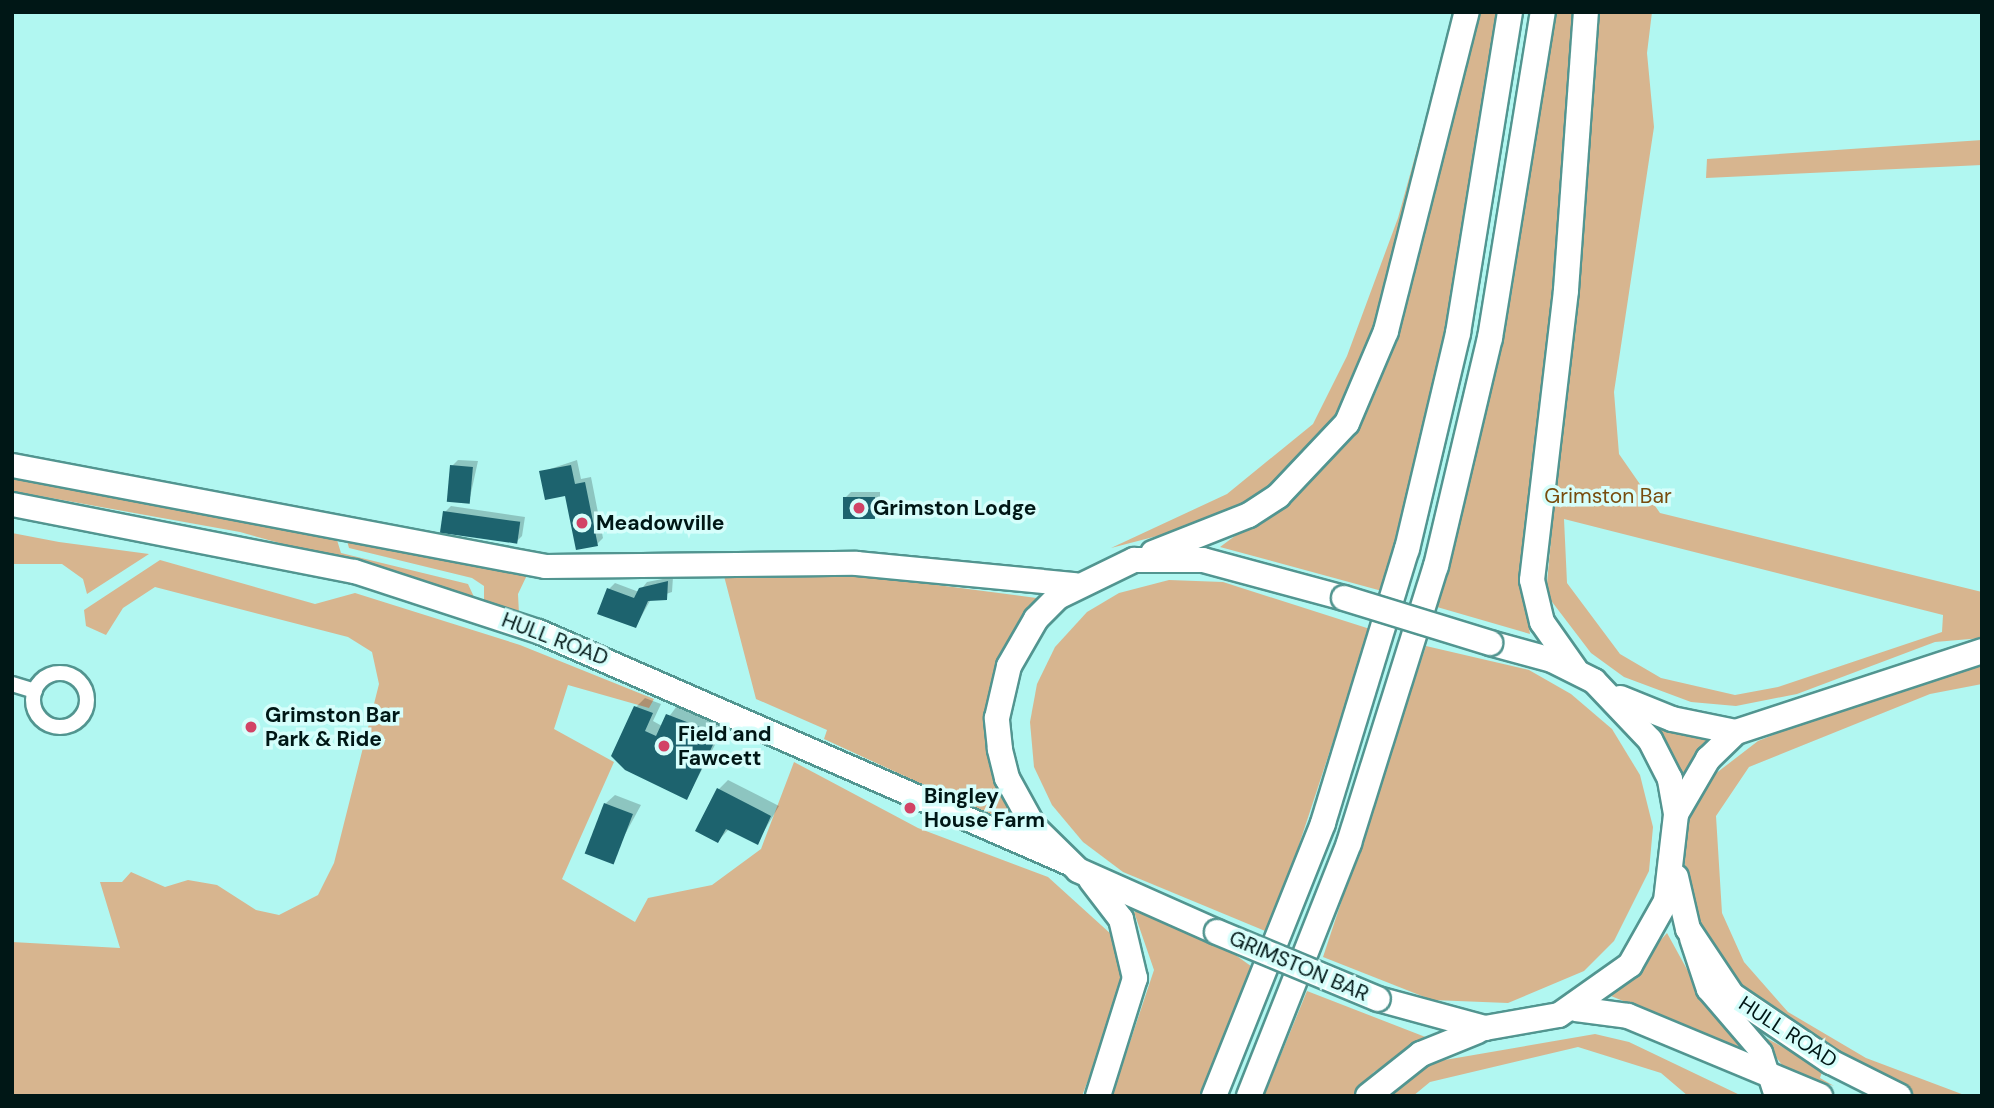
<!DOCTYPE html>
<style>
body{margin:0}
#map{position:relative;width:1994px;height:1108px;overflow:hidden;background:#b1f7f1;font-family:"DM Sans",sans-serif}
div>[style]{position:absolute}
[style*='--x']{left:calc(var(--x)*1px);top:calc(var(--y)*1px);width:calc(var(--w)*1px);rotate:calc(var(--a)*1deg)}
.green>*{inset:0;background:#d7b58f}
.shadow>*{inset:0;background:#0003}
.building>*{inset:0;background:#1d636e;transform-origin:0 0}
.roads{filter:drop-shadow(2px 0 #529590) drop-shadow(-2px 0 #529590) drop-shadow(0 2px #529590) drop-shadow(0 -2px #529590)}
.minor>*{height:14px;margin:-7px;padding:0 7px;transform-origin:7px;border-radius:7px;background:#fff}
.minor>.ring{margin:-7px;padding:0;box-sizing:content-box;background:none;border:14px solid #fff;border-radius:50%}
.secondary>*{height:21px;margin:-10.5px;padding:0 10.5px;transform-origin:10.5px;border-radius:10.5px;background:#fff}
.primary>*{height:23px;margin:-11.5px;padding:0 11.5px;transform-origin:11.5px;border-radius:11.5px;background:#fff}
.trunk>*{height:24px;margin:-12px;padding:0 12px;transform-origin:12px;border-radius:12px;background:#fff}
.bridges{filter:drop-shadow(2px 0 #529590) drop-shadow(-2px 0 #529590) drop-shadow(0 2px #529590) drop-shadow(0 -2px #529590)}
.trunk-bridge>*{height:24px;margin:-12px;padding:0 12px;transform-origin:12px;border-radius:12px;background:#fff}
.dots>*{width:19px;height:19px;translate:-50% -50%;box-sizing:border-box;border:4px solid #d6fefb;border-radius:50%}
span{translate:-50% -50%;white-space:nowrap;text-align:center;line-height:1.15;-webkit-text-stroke:7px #d6fefb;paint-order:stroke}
.park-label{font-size:21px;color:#784c0d}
.poi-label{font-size:21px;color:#001716;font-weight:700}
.left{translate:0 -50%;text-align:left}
.street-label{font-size:21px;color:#001716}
.frame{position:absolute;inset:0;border:14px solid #001716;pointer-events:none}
</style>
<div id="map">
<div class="green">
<div style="clip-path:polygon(1476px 12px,1497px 12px,1479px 155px,1454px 301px,1382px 591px,1220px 547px,1312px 479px,1354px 437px,1377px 390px,1448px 141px)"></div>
<div style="clip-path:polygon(1555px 12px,1575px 12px,1569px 151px,1520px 564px,1530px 634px,1437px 607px,1511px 297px)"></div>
<div style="clip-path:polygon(evenodd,1599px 12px,1652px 12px,1647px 53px,1654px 127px,1614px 392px,1619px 454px,1660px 513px,1982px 592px,1982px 638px,1935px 642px,1797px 694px,1736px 706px,1691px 702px,1624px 677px,1591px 653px,1546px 594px,1599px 12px,1564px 519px,1943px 615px,1942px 632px,1778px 687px,1735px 695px,1661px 678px,1620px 654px,1567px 583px,1564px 519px)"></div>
<div style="clip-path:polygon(1440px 66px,1408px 223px,1373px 342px,1327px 434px,1292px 472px,1247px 504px,1207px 523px,1111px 548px,1227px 494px,1313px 424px,1347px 356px,1398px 218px)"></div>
<div style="clip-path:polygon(1982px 140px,1982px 165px,1706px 178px,1707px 159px)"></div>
<div style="clip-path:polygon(12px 476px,337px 540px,341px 553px,468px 584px,474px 597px,240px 532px,12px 491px)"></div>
<div style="clip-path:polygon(12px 533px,59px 542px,149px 554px,87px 594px,83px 579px,62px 564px,12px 564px)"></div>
<div style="clip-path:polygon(347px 541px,528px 573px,518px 594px,519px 614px,484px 600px,484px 586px,472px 578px,349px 548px)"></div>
<div style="clip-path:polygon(160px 560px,315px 604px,355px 593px,520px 645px,654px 699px,649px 708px,568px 685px,554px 729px,614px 762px,562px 879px,635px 922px,648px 898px,712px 885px,761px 849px,794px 762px,918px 828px,1048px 877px,1112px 935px,1122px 968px,1118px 1001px,1082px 1096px,12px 1096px,12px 942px,120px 948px,100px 882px,122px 882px,131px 872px,165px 887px,188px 880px,217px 885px,256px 910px,279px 915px,318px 895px,334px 863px,379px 684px,372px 652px,348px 637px,155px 587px,123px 608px,106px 635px,86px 626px,84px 610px)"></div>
<div style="clip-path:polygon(724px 576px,876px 577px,1044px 599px,999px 676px,1018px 819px,1013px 826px,824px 739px,827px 730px,756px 699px)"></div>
<div style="clip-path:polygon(1169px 580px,1223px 582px,1370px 629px,1270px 933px,1123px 872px,1083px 842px,1052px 805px,1034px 767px,1030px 722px,1037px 684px,1055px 647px,1087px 612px,1119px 593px)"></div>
<div style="clip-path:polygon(1426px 646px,1529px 670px,1571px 694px,1612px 729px,1640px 775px,1653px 827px,1649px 871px,1614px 941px,1584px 971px,1508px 1003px,1432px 1000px,1323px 957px)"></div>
<div style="clip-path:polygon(1982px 663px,1982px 684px,1930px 694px,1749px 767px,1716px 816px,1722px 913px,1744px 962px,1788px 1012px,1866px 1058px,1967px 1096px,1915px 1096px,1739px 995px,1697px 920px,1685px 888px,1685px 847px,1691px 808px,1706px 781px,1758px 741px,1862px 700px)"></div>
<div style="clip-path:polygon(1660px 727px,1711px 738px,1680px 780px,1656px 731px)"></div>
<div style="clip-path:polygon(1143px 909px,1216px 941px,1255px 969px,1202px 1096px,1112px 1096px,1154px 970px,1134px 912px)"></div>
<div style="clip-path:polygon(1667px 933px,1700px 993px,1753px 1054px,1611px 996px)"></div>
<div style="clip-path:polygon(1307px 991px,1428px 1038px,1374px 1072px,1352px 1096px,1264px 1096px)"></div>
<div style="clip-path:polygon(1757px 1033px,1823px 1069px,1820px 1078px,1834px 1086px,1786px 1070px)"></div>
<div style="clip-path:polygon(1595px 1034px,1629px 1042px,1742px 1096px,1688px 1096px,1661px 1073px,1578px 1047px,1430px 1082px,1413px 1096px,1386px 1096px,1433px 1062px)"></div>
</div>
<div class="shadow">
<div style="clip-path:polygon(458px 460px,478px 461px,469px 502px,452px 466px)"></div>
<div style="clip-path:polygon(577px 460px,581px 479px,591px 477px,603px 538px,597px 544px,567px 494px,541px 472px)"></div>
<div style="clip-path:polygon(851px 492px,880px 492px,880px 511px,874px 517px,845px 498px)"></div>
<div style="clip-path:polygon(451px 506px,525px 517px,522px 536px,516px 542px,445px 512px)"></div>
<div style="clip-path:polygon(673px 577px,672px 592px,651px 599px,636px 626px,609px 589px,615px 583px,639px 592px,647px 582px)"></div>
<div style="clip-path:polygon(645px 698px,661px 704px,653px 721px,662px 726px,677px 706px,726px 724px,687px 798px,626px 769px,636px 707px)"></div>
<div style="clip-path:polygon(728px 780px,779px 806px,757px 843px,729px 829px,718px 841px,719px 789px)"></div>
<div style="clip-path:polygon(615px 795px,641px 805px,610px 862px,605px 804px)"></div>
</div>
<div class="building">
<div style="left:450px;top:465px;width:23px;height:37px;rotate:5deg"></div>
<div style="clip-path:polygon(571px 465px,575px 484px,585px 482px,598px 546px,576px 550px,565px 496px,545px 500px,539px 471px)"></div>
<div style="left:843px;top:497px;width:32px;height:22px"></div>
<div style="left:443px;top:511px;width:78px;height:22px;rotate:8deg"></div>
<div style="clip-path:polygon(668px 581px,667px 600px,648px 601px,636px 628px,597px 614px,607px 588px,634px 598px,639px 588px)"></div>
<div style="clip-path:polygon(634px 706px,653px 713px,645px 731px,656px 736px,666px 714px,718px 734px,687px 800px,625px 770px,611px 756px)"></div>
<div style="clip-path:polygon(717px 788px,771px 816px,758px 845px,726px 829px,718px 843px,695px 831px)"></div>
<div style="left:604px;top:803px;width:31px;height:54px;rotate:21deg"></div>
</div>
<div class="roads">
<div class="minor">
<div class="ring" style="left:33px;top:673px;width:40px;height:40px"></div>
<div style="--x:12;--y:684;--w:24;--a:17"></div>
</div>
<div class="secondary">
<div style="--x:1690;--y:938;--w:54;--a:71.6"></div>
<div style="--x:1707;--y:989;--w:83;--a:49.4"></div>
<div style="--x:1761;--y:1052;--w:46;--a:72.3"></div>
</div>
<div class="primary">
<div style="--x:12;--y:465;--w:542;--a:10.73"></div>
<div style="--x:545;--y:566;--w:311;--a:-0.6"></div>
<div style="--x:856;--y:563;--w:220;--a:5.5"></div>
<div style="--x:12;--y:504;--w:349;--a:11.1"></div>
<div style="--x:354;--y:571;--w:194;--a:18.1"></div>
<div style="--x:538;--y:631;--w:579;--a:23.6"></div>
</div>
<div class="trunk">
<div style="--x:1153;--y:553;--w:103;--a:-21.6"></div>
<div style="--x:1249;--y:515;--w:35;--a:-33"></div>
<div style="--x:1278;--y:496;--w:100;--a:-46.6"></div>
<div style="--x:1347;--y:423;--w:100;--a:-67"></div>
<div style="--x:1386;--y:331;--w:329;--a:-75.8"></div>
<div style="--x:1575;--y:669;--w:57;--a:-125.1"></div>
<div style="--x:1542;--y:622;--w:43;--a:-103.4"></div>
<div style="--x:1532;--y:580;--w:292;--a:-83.3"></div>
<div style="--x:1566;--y:290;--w:279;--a:-85.9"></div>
<div style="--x:1620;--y:698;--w:56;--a:22"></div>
<div style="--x:1672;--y:719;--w:65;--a:11.5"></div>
<div style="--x:1676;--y:814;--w:64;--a:-59.8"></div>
<div style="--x:1708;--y:759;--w:39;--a:-44"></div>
<div style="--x:1736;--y:732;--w:259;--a:-18.2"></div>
<div style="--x:1676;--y:877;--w:53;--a:77"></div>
<div style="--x:1688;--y:929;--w:79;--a:56.3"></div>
<div style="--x:1732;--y:995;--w:120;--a:34.1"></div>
<div style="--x:1831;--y:1062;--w:76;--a:26.6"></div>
<div style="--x:1091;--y:880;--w:49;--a:52.4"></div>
<div style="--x:1121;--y:919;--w:61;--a:76.7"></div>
<div style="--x:1135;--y:978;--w:124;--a:107.4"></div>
<div style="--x:1217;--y:932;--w:152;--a:-156"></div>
<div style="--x:1078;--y:870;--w:62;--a:-135.7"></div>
<div style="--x:1034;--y:827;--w:56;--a:-118.9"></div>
<div style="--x:1007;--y:778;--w:30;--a:-104"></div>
<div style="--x:1000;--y:749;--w:31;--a:-96"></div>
<div style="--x:997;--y:718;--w:53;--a:-77"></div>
<div style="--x:1009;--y:666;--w:54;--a:-60.1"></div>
<div style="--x:1036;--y:619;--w:31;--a:-45"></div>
<div style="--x:1058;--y:597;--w:85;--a:-26"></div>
<div style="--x:1134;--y:560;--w:69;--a:0"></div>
<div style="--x:1203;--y:560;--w:146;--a:15.1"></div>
<div style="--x:1378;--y:999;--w:111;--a:15.2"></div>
<div style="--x:1485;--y:1028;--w:75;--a:-10"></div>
<div style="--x:1559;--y:1015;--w:87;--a:-35.2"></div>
<div style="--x:1630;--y:965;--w:73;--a:-60.6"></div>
<div style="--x:1666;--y:901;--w:88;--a:-83.4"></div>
<div style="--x:1676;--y:814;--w:36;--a:-100"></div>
<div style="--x:1670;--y:779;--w:44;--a:-117.1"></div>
<div style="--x:1650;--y:740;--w:81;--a:-133.5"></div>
<div style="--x:1594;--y:681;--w:47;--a:-153.4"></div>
<div style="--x:1552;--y:660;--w:64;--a:-164.7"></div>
<div style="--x:1576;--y:1009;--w:52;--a:7.7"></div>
<div style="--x:1628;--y:1016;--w:208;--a:22.6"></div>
<div style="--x:1214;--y:1096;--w:294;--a:-68.2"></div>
<div style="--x:1323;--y:823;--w:287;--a:-73"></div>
<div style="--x:1407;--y:549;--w:222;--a:-76.7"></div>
<div style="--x:1458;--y:333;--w:325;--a:-80.8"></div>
<div style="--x:1249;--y:1096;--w:272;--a:-68.4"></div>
<div style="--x:1349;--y:843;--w:290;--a:-72.6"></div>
<div style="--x:1436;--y:566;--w:234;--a:-76.7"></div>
<div style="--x:1490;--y:338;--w:330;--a:-80.8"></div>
<div style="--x:1368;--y:1096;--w:68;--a:-38.4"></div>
<div style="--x:1421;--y:1054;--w:61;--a:-22"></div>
</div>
</div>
<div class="bridges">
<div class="trunk-bridge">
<div style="--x:1344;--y:598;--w:153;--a:17.1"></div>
<div style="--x:1217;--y:932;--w:174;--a:22.6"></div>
</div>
</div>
<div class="dots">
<div style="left:859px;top:508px;background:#d24366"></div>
<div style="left:582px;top:523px;background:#d24366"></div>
<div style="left:251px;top:727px;background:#d24366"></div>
<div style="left:664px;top:746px;background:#d24366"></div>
<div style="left:910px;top:808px;background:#d24366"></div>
</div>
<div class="park-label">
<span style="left:1608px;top:496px">Grimston Bar</span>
</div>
<div class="poi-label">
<span class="left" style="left:873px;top:508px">Grimston Lodge</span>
<span class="left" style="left:596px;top:523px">Meadowville</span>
<span class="left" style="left:265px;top:727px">Grimston Bar<br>Park &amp; Ride</span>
<span class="left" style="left:678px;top:746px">Field and<br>Fawcett</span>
<span class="left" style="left:924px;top:808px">Bingley<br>House Farm</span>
</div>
<div class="street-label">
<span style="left:555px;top:639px;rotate:21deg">HULL ROAD</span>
<span style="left:1299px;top:966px;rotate:23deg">GRIMSTON BAR</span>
<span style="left:1788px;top:1032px;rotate:33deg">HULL ROAD</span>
</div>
<div class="frame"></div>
</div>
